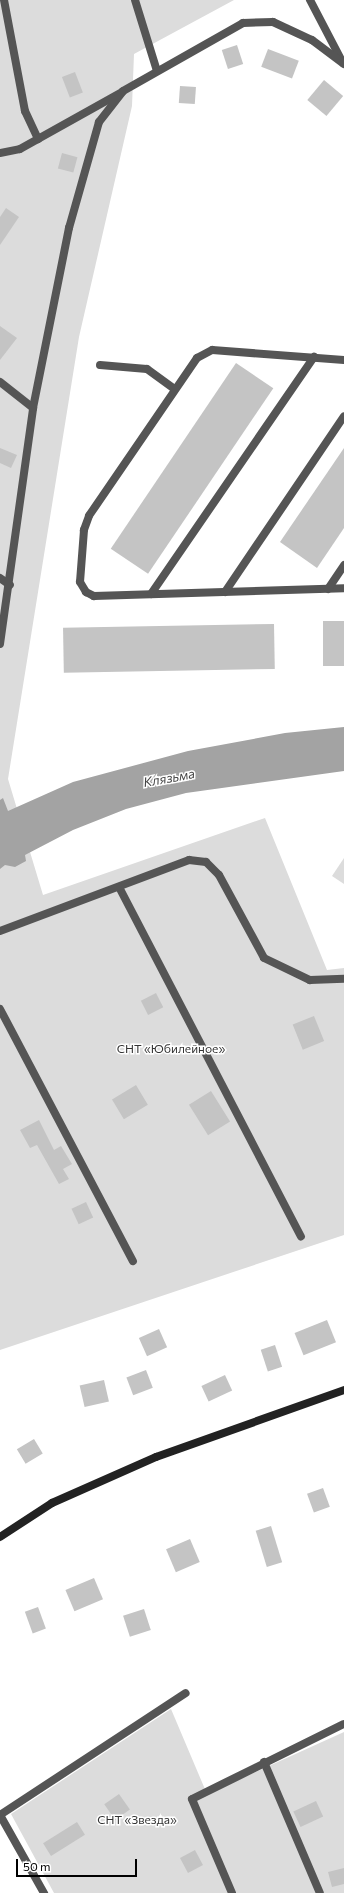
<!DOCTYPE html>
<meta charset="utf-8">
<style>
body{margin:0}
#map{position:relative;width:344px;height:1893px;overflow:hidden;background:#fff;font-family:Commissioner,sans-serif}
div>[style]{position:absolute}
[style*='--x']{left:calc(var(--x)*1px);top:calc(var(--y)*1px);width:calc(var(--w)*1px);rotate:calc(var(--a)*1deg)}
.green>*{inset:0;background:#dcdcdc}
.water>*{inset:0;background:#a3a3a3}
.building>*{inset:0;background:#c4c4c4;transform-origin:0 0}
.service>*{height:8px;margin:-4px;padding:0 4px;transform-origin:4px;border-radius:4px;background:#555}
.minor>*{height:8px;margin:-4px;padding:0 4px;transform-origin:4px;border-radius:4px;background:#555}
.secondary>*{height:8px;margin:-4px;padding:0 4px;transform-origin:4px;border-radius:4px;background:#222}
span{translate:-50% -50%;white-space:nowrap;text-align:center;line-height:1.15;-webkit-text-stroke:3px #fff;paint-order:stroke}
.park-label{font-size:12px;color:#333}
.water-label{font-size:13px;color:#444;font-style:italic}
.scale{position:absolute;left:16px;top:1859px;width:121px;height:18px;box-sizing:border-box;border:2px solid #000;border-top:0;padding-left:5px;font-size:12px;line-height:14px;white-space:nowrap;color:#000;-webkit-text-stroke:3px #fff;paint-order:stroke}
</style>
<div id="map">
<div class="green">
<div style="clip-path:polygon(0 0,234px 0,134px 54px,132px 106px,79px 337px,8px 779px,43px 895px,265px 818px,327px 970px,344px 968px,344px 1235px,0 1350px)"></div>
<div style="clip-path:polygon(344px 858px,344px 884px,332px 876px)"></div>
<div style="clip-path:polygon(171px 1709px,207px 1794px,344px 1732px,344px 1893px,54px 1893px,11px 1814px)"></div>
</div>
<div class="water">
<div style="clip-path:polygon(344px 727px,344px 771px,186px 793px,126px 809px,73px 830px,25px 855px,26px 861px,15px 867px,5px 865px,0 869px,0 800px,3px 798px,8px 811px,73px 782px,188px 751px,285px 733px)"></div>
</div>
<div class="building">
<div style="left:237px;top:45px;width:20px;height:16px;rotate:72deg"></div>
<div style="left:268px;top:49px;width:33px;height:19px;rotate:21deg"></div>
<div style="left:75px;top:72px;width:22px;height:14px;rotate:69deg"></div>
<div style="left:324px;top:80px;width:25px;height:26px;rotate:40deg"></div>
<div style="left:180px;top:86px;width:16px;height:17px;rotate:4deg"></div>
<div style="left:62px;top:153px;width:16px;height:16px;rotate:15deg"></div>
<div style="clip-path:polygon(6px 208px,19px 217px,0 245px,0 217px)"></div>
<div style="clip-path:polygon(0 326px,17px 338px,0 360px)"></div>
<div style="left:236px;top:363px;width:45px;height:224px;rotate:34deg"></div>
<div style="clip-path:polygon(0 448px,17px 455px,11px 468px,0 463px)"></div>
<div style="clip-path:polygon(344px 448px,344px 528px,317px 568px,280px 542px)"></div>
<div style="left:323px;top:621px;width:21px;height:45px"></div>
<div style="left:274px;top:624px;width:45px;height:211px;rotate:89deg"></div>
<div style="left:156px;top:993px;width:16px;height:17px;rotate:63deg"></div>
<div style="left:314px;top:1016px;width:27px;height:23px;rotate:68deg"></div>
<div style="left:136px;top:1085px;width:23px;height:28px;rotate:59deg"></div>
<div style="left:211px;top:1091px;width:36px;height:26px;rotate:58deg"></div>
<div style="clip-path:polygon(39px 1120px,54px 1150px,61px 1146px,72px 1164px,63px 1169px,69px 1179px,59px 1184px,37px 1145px,30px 1148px,20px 1130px)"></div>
<div style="left:86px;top:1202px;width:17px;height:16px;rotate:65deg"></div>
<div style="left:327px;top:1320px;width:24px;height:35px;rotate:68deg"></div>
<div style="left:159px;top:1329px;width:20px;height:22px;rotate:66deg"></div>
<div style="left:275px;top:1345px;width:23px;height:15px;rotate:72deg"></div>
<div style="left:146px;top:1370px;width:19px;height:21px;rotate:69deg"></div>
<div style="left:225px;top:1375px;width:17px;height:26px;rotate:65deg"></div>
<div style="left:104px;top:1380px;width:22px;height:25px;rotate:77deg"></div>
<div style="left:34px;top:1439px;width:17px;height:20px;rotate:59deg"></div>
<div style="left:323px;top:1488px;width:20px;height:17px;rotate:70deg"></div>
<div style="left:271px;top:1526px;width:38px;height:16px;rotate:73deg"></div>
<div style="left:190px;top:1539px;width:25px;height:26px;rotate:67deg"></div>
<div style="left:94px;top:1578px;width:23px;height:31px;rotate:67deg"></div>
<div style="left:38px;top:1607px;width:23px;height:14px;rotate:70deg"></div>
<div style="left:144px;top:1609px;width:22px;height:22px;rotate:72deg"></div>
<div style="left:119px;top:1794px;width:19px;height:18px;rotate:55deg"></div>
<div style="left:316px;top:1801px;width:17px;height:25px;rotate:65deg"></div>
<div style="left:77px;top:1822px;width:15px;height:40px;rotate:58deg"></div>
<div style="left:195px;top:1850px;width:17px;height:17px;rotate:62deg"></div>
<div style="clip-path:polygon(344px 1868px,344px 1884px,332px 1887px,328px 1872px)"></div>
</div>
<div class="service">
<div style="--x:4;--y:0;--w:113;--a:79.3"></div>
<div style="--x:25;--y:111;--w:31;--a:65"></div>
<div style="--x:310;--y:0;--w:71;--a:62.4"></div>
<div style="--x:0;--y:153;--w:20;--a:-11"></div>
<div style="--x:20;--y:149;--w:117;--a:-29.2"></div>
<div style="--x:344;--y:360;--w:132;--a:-175.7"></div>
<div style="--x:212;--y:350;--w:17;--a:152"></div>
<div style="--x:197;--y:358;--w:191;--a:124.4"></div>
<div style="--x:89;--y:516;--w:15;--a:110"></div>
<div style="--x:84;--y:530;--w:52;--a:94.4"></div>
<div style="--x:80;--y:582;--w:12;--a:59"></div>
<div style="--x:86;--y:592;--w:9;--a:27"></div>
<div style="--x:94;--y:596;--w:250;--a:-1.8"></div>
<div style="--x:100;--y:365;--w:47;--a:4.9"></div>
<div style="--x:147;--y:369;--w:34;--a:36"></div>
<div style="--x:0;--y:382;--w:42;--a:38.2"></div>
<div style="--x:0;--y:578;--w:12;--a:35"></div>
<div style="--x:328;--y:589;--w:29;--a:-56"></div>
<div style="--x:225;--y:592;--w:212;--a:-55.9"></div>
<div style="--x:151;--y:594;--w:288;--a:-55.5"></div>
<div style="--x:119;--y:887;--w:394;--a:62.5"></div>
<div style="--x:0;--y:931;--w:202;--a:-20.6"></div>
<div style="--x:189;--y:860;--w:17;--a:7"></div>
<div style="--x:206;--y:862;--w:18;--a:45"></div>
<div style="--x:219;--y:875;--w:94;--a:61.5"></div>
<div style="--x:264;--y:958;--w:51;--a:25.6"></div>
<div style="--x:310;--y:980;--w:34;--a:-2"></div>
<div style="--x:0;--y:1009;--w:285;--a:62.2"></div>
<div style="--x:264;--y:1762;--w:142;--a:66.9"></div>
<div style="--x:0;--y:1815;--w:222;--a:-33.3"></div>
<div style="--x:0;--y:1815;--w:90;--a:60.6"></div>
<div style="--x:232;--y:1893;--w:102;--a:-113.1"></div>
<div style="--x:192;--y:1799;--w:169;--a:-26.3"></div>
</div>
<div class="minor">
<div style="--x:135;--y:0;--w:74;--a:72.8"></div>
<div style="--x:0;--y:644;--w:238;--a:-82"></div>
<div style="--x:33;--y:408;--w:184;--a:-78.7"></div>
<div style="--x:69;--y:228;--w:110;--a:-74.2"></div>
<div style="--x:99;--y:122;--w:39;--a:-52"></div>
<div style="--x:123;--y:91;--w:138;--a:-29.5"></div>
<div style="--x:243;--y:23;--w:30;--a:-2"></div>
<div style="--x:273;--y:22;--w:43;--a:24.8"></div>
<div style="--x:312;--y:40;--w:40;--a:37"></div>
</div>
<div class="secondary">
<div style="--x:0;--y:1537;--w:62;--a:-33.2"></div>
<div style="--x:52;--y:1503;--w:114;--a:-23.9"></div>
<div style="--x:156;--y:1457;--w:200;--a:-19.6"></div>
</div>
<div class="park-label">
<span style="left:171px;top:1049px">СНТ «Юбилейное»</span>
<span style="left:137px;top:1820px">СНТ «Звезда»</span>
</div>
<div class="water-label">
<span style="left:169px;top:778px;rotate:-10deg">Клязьма</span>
</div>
<div class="scale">50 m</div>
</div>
